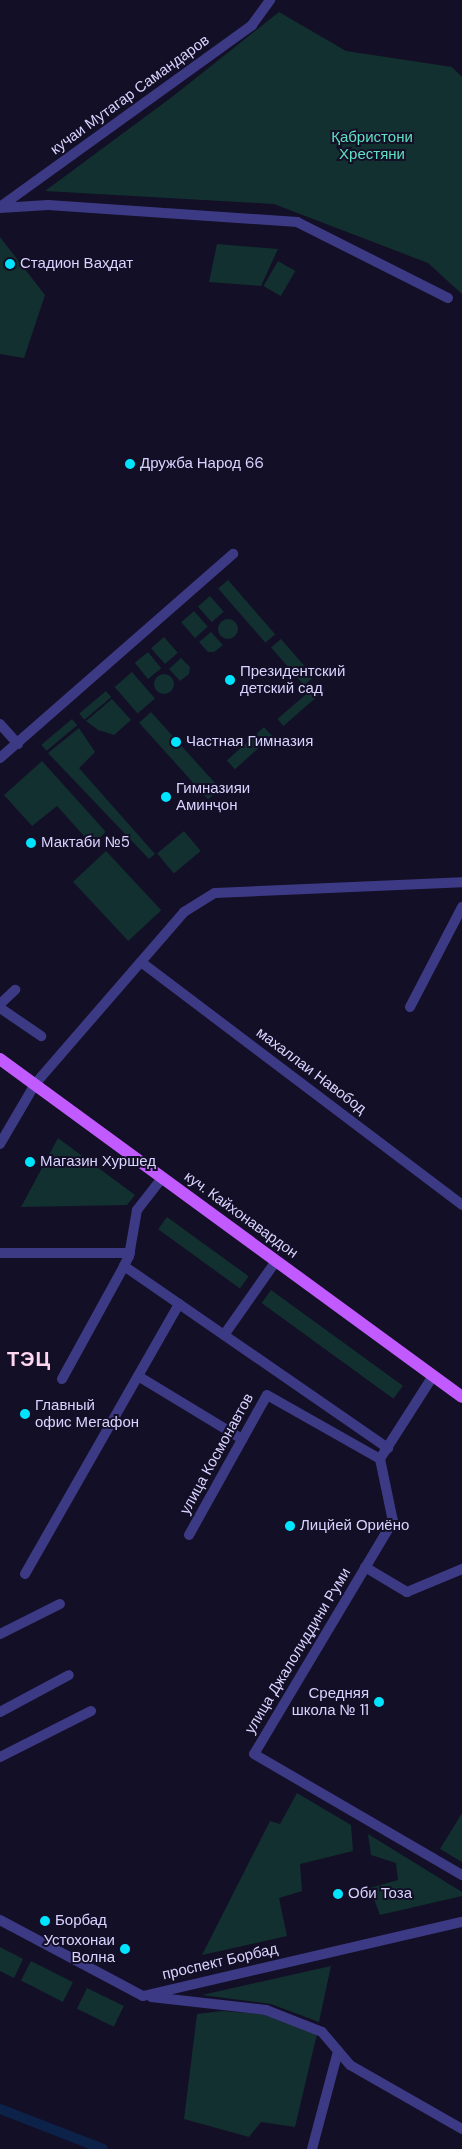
<!DOCTYPE html>
<meta charset="utf-8">
<style>
body{margin:0}
#map{position:relative;width:462px;height:2149px;overflow:hidden;background:#130f26;font-family:"DM Sans",sans-serif}
div>[style]{position:absolute}
[style*='--x']{left:calc(var(--x)*1px);top:calc(var(--y)*1px);width:calc(var(--w)*1px);rotate:calc(var(--a)*1deg)}
.green>*{inset:0;background:#12302f;transform-origin:0 0}
.round{border-radius:50%}
.canal>*{height:10px;margin:-5px;padding:0 5px;transform-origin:5px;border-radius:5px;background:#0c2248}
.minor>*{height:10px;margin:-5px;padding:0 5px;transform-origin:5px;border-radius:5px;background:#3d3a85}
.major>*{height:12px;margin:-6px;padding:0 6px;transform-origin:6px;border-radius:6px;background:#c25bff}
.dots>*{width:14px;height:14px;translate:-50% -50%;box-sizing:border-box;border:2px solid #130f26;border-radius:50%}
span{translate:-50% -50%;white-space:nowrap;text-align:center;line-height:1.15;-webkit-text-stroke:4px #130f26;paint-order:stroke}
.street-label{font-size:15px;color:#d9d4ff}
.park-label{font-size:15px;color:#5fe0c0}
.poi-label{font-size:15px;color:#d9d4ff}
.left{translate:0 -50%;text-align:left}
.right{translate:-100% -50%;text-align:right}
.district-label{font-size:20px;color:#ffd6f0;font-weight:700;letter-spacing:1px}
</style>
<div id="map">
<div class="green">
<div style="clip-path:polygon(279px 12px,346px 51px,452px 67px,462px 77px,462px 294px,428px 263px,274px 204px,45px 191px,172px 97px)"></div>
<div style="clip-path:polygon(0 237px,45px 295px,24px 358px,0 354px)"></div>
<div style="clip-path:polygon(217px 244px,278px 249px,261px 286px,209px 282px)"></div>
<div style="left:278px;top:261px;width:20px;height:29px;rotate:30deg"></div>
<div style="left:228px;top:580px;width:72px;height:13px;rotate:49deg"></div>
<div style="left:210px;top:596px;width:21px;height:16px;rotate:49deg"></div>
<div style="left:194px;top:611px;width:21px;height:17px;rotate:49deg"></div>
<div class="round" style="left:218px;top:619px;width:20px;height:20px"></div>
<div style="clip-path:polygon(211px 632px,223px 645px,214px 652px,208px 652px,199px 642px)"></div>
<div style="left:164px;top:637px;width:21px;height:17px;rotate:49deg"></div>
<div style="left:281px;top:639px;width:50px;height:13px;rotate:49deg"></div>
<div style="left:148px;top:652px;width:21px;height:17px;rotate:51deg"></div>
<div style="clip-path:polygon(181px 658px,190px 667px,189px 674px,180px 681px,169px 669px)"></div>
<div style="left:132px;top:672px;width:35px;height:23px;rotate:49deg"></div>
<div class="round" style="left:154px;top:674px;width:20px;height:20px"></div>
<div style="left:319px;top:683px;width:9px;height:55px;rotate:49deg"></div>
<div style="left:106px;top:691px;width:8px;height:35px;rotate:50deg"></div>
<div style="clip-path:polygon(112px 699px,131px 720px,114px 735px,98px 730px,86px 721px)"></div>
<div style="left:151px;top:712px;width:103px;height:16px;rotate:48deg"></div>
<div style="left:72px;top:719px;width:8px;height:40px;rotate:50deg"></div>
<div style="left:264px;top:727px;width:12px;height:50px;rotate:48deg"></div>
<div style="clip-path:polygon(79px 728px,95px 752px,79px 768px,155px 854px,149px 859px,48px 753px)"></div>
<div style="clip-path:polygon(42px 761px,106px 832px,92px 845px,57px 806px,32px 826px,4px 795px)"></div>
<div style="left:184px;top:831px;width:26px;height:35px;rotate:50deg"></div>
<div style="left:106px;top:851px;width:81px;height:45px;rotate:47deg"></div>
<div style="clip-path:polygon(58px 1138px,135px 1195px,127px 1205px,21px 1207px)"></div>
<div style="left:167px;top:1217px;width:101px;height:15px;rotate:36deg"></div>
<div style="left:271px;top:1290px;width:163px;height:16px;rotate:36deg"></div>
<div style="clip-path:polygon(297px 1793px,351px 1825px,353px 1851px,300px 1864px,302px 1891px,279px 1898px,287px 1936px,202px 1955px,270px 1821px,280px 1824px)"></div>
<div style="clip-path:polygon(462px 1813px,462px 1862px,440px 1849px)"></div>
<div style="clip-path:polygon(368px 1834px,462px 1892px,462px 1896px,380px 1915px,370px 1888px,398px 1880px,396px 1863px,371px 1855px)"></div>
<div style="clip-path:polygon(0 1947px,23px 1959px,14px 1978px,0 1971px)"></div>
<div style="left:31px;top:1961px;width:47px;height:22px;rotate:27deg"></div>
<div style="clip-path:polygon(331px 1966px,319px 2022px,271px 2004px,202px 1995px)"></div>
<div style="left:87px;top:1988px;width:41px;height:23px;rotate:26deg"></div>
<div style="clip-path:polygon(222px 2011px,263px 2014px,317px 2034px,295px 2127px,261px 2122px,249px 2137px,184px 2119px,197px 2014px)"></div>
</div>
<div class="canal">
<div style="--x:0;--y:2109;--w:110;--a:21.2"></div>
</div>
<div class="minor">
<div style="--x:0;--y:207;--w:311;--a:-35.8"></div>
<div style="--x:252;--y:25;--w:31;--a:-54"></div>
<div style="--x:0;--y:208;--w:48;--a:-3.6"></div>
<div style="--x:48;--y:205;--w:250;--a:3.9"></div>
<div style="--x:297;--y:222;--w:169;--a:26.7"></div>
<div style="--x:0;--y:724;--w:27;--a:48"></div>
<div style="--x:0;--y:758;--w:310;--a:-41.2"></div>
<div style="--x:141;--y:962;--w:403;--a:37.1"></div>
<div style="--x:0;--y:1004;--w:21;--a:-43"></div>
<div style="--x:410;--y:1007;--w:113;--a:-62.5"></div>
<div style="--x:0;--y:1008;--w:50;--a:34.3"></div>
<div style="--x:0;--y:1144;--w:69;--a:-59.7"></div>
<div style="--x:35;--y:1084;--w:228;--a:-49.1"></div>
<div style="--x:184;--y:912;--w:36;--a:-32"></div>
<div style="--x:215;--y:893;--w:247;--a:-2.5"></div>
<div style="--x:162;--y:1178;--w:41;--a:128"></div>
<div style="--x:137;--y:1210;--w:47;--a:99.9"></div>
<div style="--x:129;--y:1256;--w:11;--a:117"></div>
<div style="--x:124;--y:1266;--w:321;--a:34.6"></div>
<div style="--x:1;--y:1253;--w:129;--a:0"></div>
<div style="--x:224;--y:1335;--w:90;--a:-54.9"></div>
<div style="--x:138;--y:1376;--w:122;--a:31.2"></div>
<div style="--x:433;--y:1376;--w:98;--a:122.6"></div>
<div style="--x:380;--y:1459;--w:63;--a:78.2"></div>
<div style="--x:393;--y:1521;--w:271;--a:120.8"></div>
<div style="--x:254;--y:1754;--w:241;--a:30.2"></div>
<div style="--x:62;--y:1379;--w:129;--a:-61.2"></div>
<div style="--x:189;--y:1535;--w:160;--a:-60.9"></div>
<div style="--x:267;--y:1395;--w:130;--a:29.5"></div>
<div style="--x:365;--y:1567;--w:49;--a:30.8"></div>
<div style="--x:407;--y:1592;--w:60;--a:-22.7"></div>
<div style="--x:25;--y:1574;--w:311;--a:-60.3"></div>
<div style="--x:0;--y:1634;--w:67;--a:-26.6"></div>
<div style="--x:0;--y:1712;--w:78;--a:-28.2"></div>
<div style="--x:0;--y:1757;--w:102;--a:-26.8"></div>
<div style="--x:0;--y:1920;--w:162;--a:28"></div>
<div style="--x:143;--y:1996;--w:327;--a:-13.1"></div>
<div style="--x:151;--y:1997;--w:116;--a:6.4"></div>
<div style="--x:266;--y:2010;--w:60;--a:21.4"></div>
<div style="--x:322;--y:2032;--w:43;--a:49.7"></div>
<div style="--x:350;--y:2065;--w:129;--a:29.7"></div>
<div style="--x:312;--y:2149;--w:101;--a:-75.1"></div>
</div>
<div class="major">
<div style="--x:0;--y:1059;--w:572;--a:36.19"></div>
</div>
<div class="dots">
<div style="left:10px;top:264px;background:#00e5ff"></div>
<div style="left:130px;top:464px;background:#00e5ff"></div>
<div style="left:230px;top:680px;background:#00e5ff"></div>
<div style="left:176px;top:742px;background:#00e5ff"></div>
<div style="left:166px;top:797px;background:#00e5ff"></div>
<div style="left:31px;top:843px;background:#00e5ff"></div>
<div style="left:30px;top:1162px;background:#00e5ff"></div>
<div style="left:25px;top:1414px;background:#00e5ff"></div>
<div style="left:290px;top:1526px;background:#00e5ff"></div>
<div style="left:379px;top:1702px;background:#00e5ff"></div>
<div style="left:338px;top:1894px;background:#00e5ff"></div>
<div style="left:45px;top:1921px;background:#00e5ff"></div>
<div style="left:125px;top:1949px;background:#00e5ff"></div>
</div>
<div class="street-label">
<span style="left:130px;top:95px;rotate:-36deg">кучаи Мутагар Самандаров</span>
<span style="left:311px;top:1071px;rotate:37deg">махаллаи Навобод</span>
<span style="left:241px;top:1215px;rotate:36deg">куч. Кайхонавардон</span>
<span style="left:217px;top:1454px;rotate:-61deg">улица Космонавтов</span>
<span style="left:298px;top:1651px;rotate:-59deg">улица Джалолиддини Руми</span>
<span style="left:220px;top:1962px;rotate:-13deg">проспект Борбад</span>
</div>
<div class="park-label">
<span style="left:372px;top:146px">Қабристони<br>Хрестяни</span>
</div>
<div class="poi-label">
<span class="left" style="left:20px;top:264px">Стадион Ваҳдат</span>
<span class="left" style="left:140px;top:464px">Дружба Народ 66</span>
<span class="left" style="left:240px;top:680px">Президентский<br>детский сад</span>
<span class="left" style="left:186px;top:742px">Частная Гимназия</span>
<span class="left" style="left:176px;top:797px">Гимназияи<br>Аминҷон</span>
<span class="left" style="left:41px;top:843px">Мактаби №5</span>
<span class="left" style="left:40px;top:1162px">Магазин Хуршед</span>
<span class="left" style="left:35px;top:1414px">Главный<br>офис Мегафон</span>
<span class="left" style="left:300px;top:1526px">Лицйей Ориёно</span>
<span class="right" style="left:369px;top:1702px">Средняя<br>школа № 11</span>
<span class="left" style="left:348px;top:1894px">Оби Тоза</span>
<span class="left" style="left:55px;top:1921px">Борбад</span>
<span class="right" style="left:115px;top:1949px">Устохонаи<br>Волна</span>
</div>
<div class="district-label">
<span style="left:29px;top:1359px">ТЭЦ</span>
</div>
</div>
